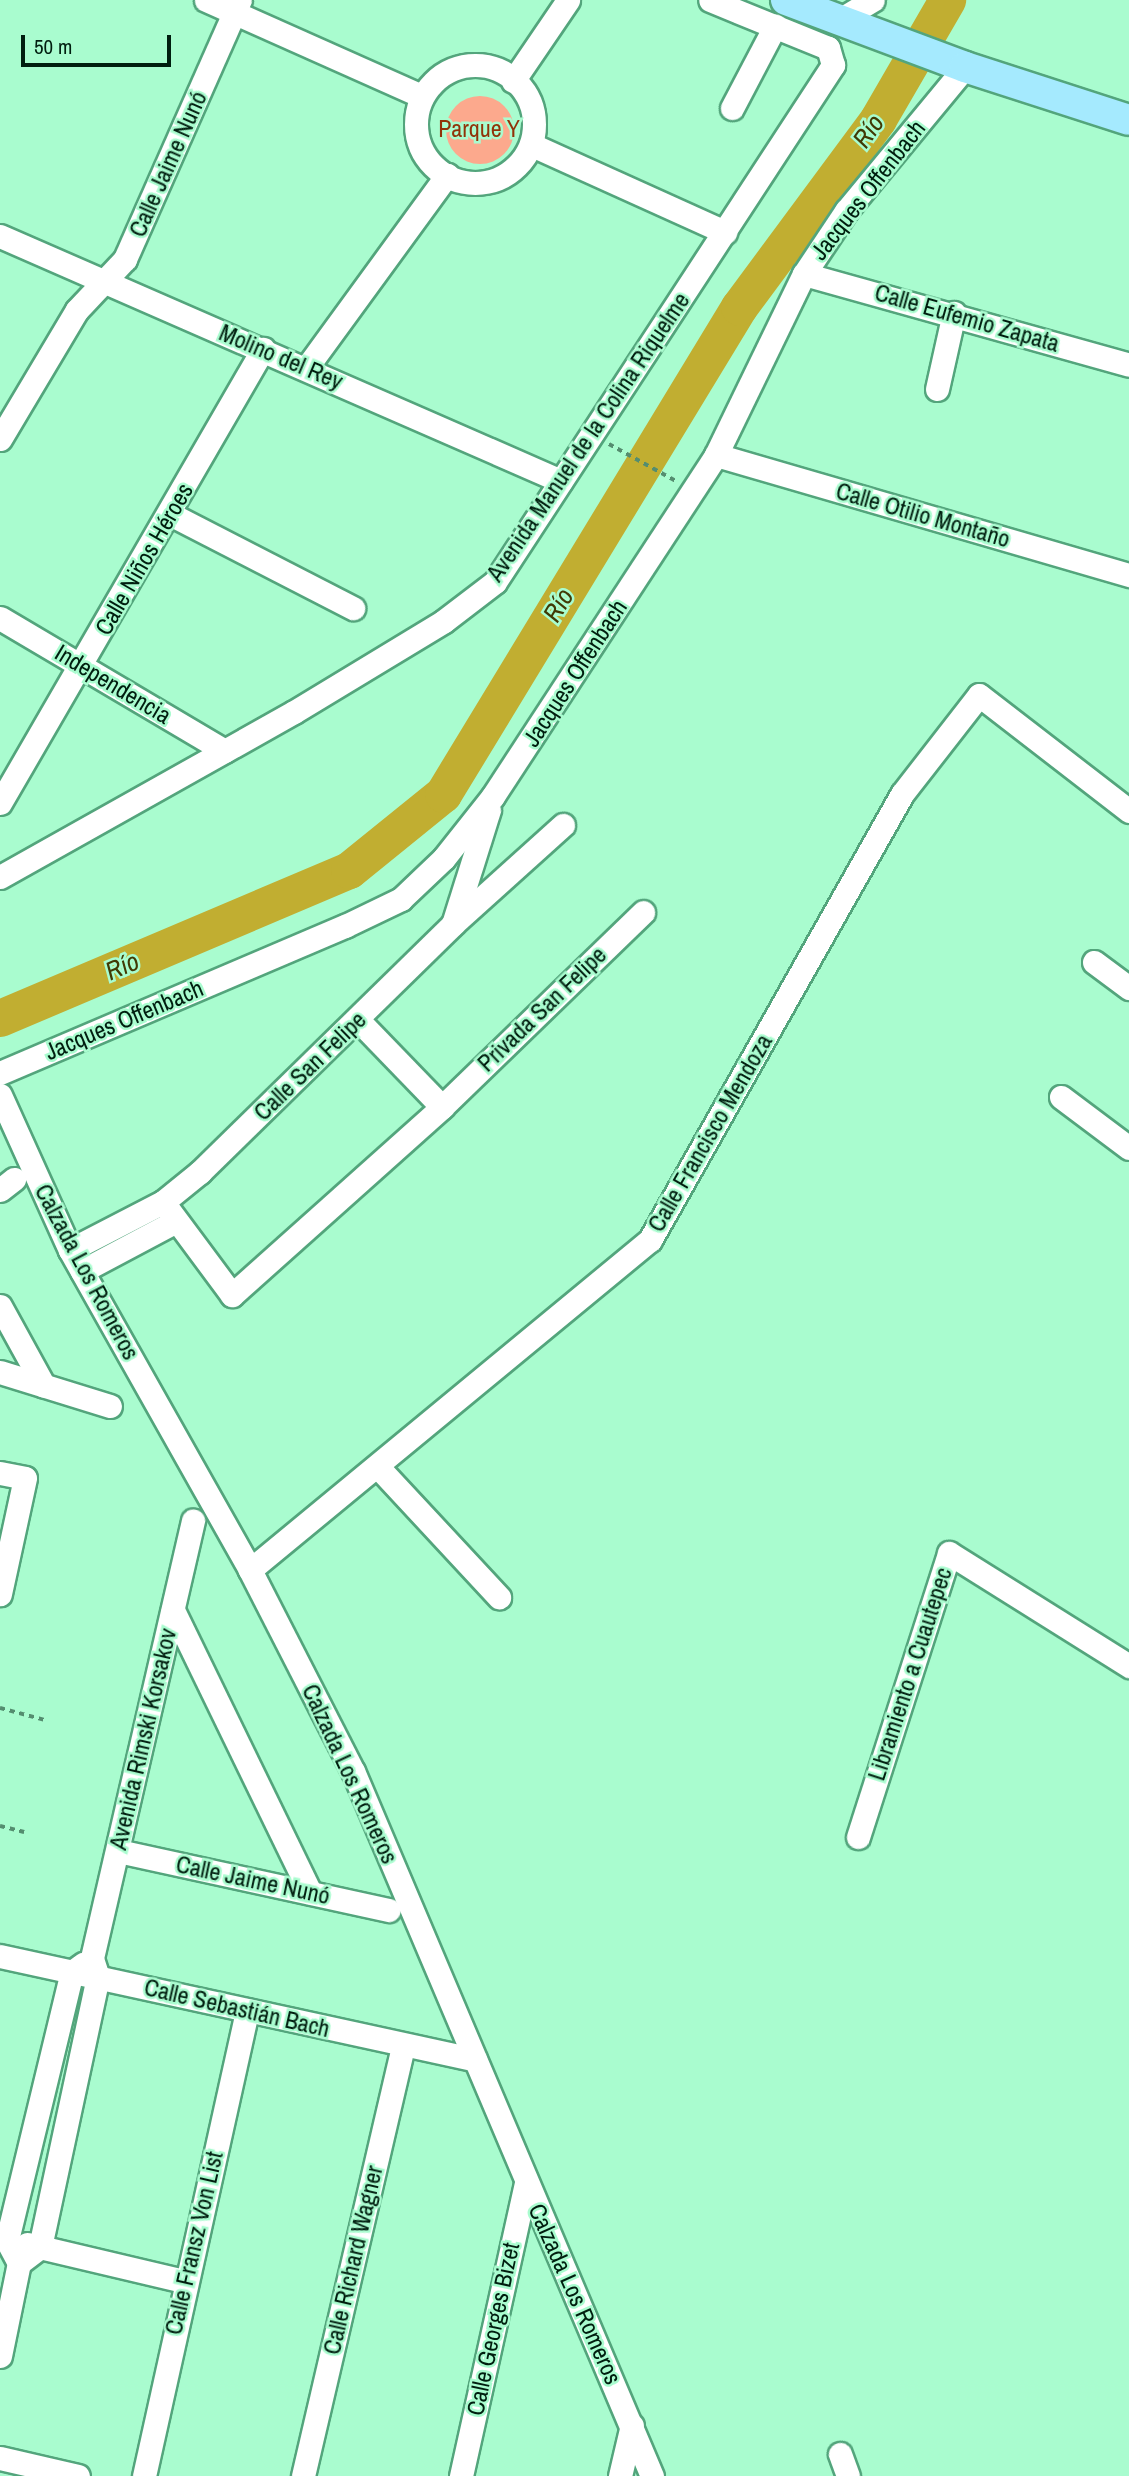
<!DOCTYPE html>
<meta charset="utf-8">
<style>
body{margin:0}
#map{position:relative;width:1129px;height:2476px;overflow:hidden;background:#a9fccf;font-family:"Archivo Narrow",sans-serif}
div>[style]{position:absolute}
[style*='--x']{left:calc(var(--x)*1px);top:calc(var(--y)*1px);width:calc(var(--w)*1px);rotate:calc(var(--a)*1deg)}
.green>*{inset:0;background:#fca98d}
.round{border-radius:50%}
.river>*{height:37px;margin:-18.5px;padding:0 18.5px;transform-origin:18.5px;border-radius:18.5px;background:#c1ae31}
.path>*{height:3.5px;margin-top:-1.75px;transform-origin:0;background:repeating-linear-gradient(90deg,#548d6f 0 5px,transparent 0 10px)}
.roads{filter:drop-shadow(2px 0 #53a57c) drop-shadow(-2px 0 #53a57c) drop-shadow(0 2px #53a57c) drop-shadow(0 -2px #53a57c)}
.minor>*{height:23px;margin:-11.5px;padding:0 11.5px;transform-origin:11.5px;border-radius:11.5px;background:#fff}
.minor>.ring{margin:-11.5px;padding:0;box-sizing:content-box;background:none;border:23px solid #fff;border-radius:50%}
.major>*{height:30px;margin:-15px;padding:0 15px;transform-origin:15px;border-radius:15px;background:#a5eafe}
span{translate:-50% -50%;white-space:nowrap;text-align:center;line-height:1.15;-webkit-text-stroke:5px #a9fccf;paint-order:stroke}
.park-label{font-size:24px;color:#913309}
.street-label{font-size:24px;color:#001e0f}
.water-label{font-size:26px;color:#413904;font-style:italic}
.scale{position:absolute;left:21px;top:35px;width:150px;height:32px;box-sizing:border-box;border:4px solid #001e0f;border-top:0;padding-left:9px;font-size:21px;line-height:24px;white-space:nowrap;color:#001e0f;-webkit-text-stroke:5px #a9fccf;paint-order:stroke}
</style>
<div id="map">
<div class="green">
<div class="round" style="left:446px;top:96px;width:68px;height:68px"></div>
</div>
<div class="river">
<div style="--x:0;--y:1018;--w:379;--a:-23"></div>
<div style="--x:349;--y:870;--w:121;--a:-39"></div>
<div style="--x:443;--y:794;--w:570;--a:-58.71"></div>
<div style="--x:739;--y:307;--w:234;--a:-53.5"></div>
<div style="--x:878;--y:119;--w:138;--a:-59.9"></div>
</div>
<div class="path">
<div style="--x:609;--y:444;--w:77;--a:28.9"></div>
<div style="--x:0;--y:1708;--w:47;--a:14.9"></div>
<div style="--x:0;--y:1826;--w:25;--a:14"></div>
</div>
<div class="roads">
<div class="minor">
<div style="--x:206;--y:0;--w:233;--a:24"></div>
<div style="--x:841;--y:19;--w:37;--a:-31"></div>
<div class="ring" style="left:416px;top:65px;width:95px;height:95px"></div>
<div style="--x:513;--y:81;--w:98;--a:-55.8"></div>
<div style="--x:732;--y:108;--w:93;--a:-62.3"></div>
<div style="--x:532;--y:145;--w:212;--a:24.3"></div>
<div style="--x:0;--y:236;--w:612;--a:23.59"></div>
<div style="--x:804;--y:274;--w:337;--a:15.6"></div>
<div style="--x:307;--y:367;--w:238;--a:-53.9"></div>
<div style="--x:937;--y:389;--w:78;--a:-77.4"></div>
<div style="--x:0;--y:439;--w:150;--a:-59.2"></div>
<div style="--x:77;--y:310;--w:70;--a:-46.7"></div>
<div style="--x:125;--y:259;--w:283;--a:-66.1"></div>
<div style="--x:716;--y:455;--w:430;--a:16.2"></div>
<div style="--x:170;--y:514;--w:206;--a:27.2"></div>
<div style="--x:0;--y:618;--w:261;--a:30.6"></div>
<div style="--x:0;--y:803;--w:525;--a:-59.92"></div>
<div style="--x:0;--y:877;--w:337;--a:-29.3"></div>
<div style="--x:294;--y:712;--w:175;--a:-31.2"></div>
<div style="--x:444;--y:621;--w:64;--a:-37.4"></div>
<div style="--x:495;--y:582;--w:618;--a:-56.82"></div>
<div style="--x:833;--y:65;--w:18;--a:-106"></div>
<div style="--x:828;--y:48;--w:127;--a:-157.9"></div>
<div style="--x:454;--y:921;--w:116;--a:-72.5"></div>
<div style="--x:1094;--y:962;--w:44;--a:36.6"></div>
<div style="--x:358;--y:1020;--w:121;--a:46"></div>
<div style="--x:0;--y:1073;--w:375;--a:-23.1"></div>
<div style="--x:345;--y:926;--w:62;--a:-25.7"></div>
<div style="--x:401;--y:899;--w:59;--a:-43.6"></div>
<div style="--x:444;--y:858;--w:79;--a:-51.7"></div>
<div style="--x:493;--y:796;--w:407;--a:-56.8"></div>
<div style="--x:716;--y:455;--w:201;--a:-64.1"></div>
<div style="--x:804;--y:274;--w:76;--a:-56.3"></div>
<div style="--x:846;--y:211;--w:187;--a:-50.4"></div>
<div style="--x:0;--y:1095;--w:170;--a:65.7"></div>
<div style="--x:70;--y:1250;--w:367;--a:60.6"></div>
<div style="--x:250;--y:1570;--w:226;--a:62.9"></div>
<div style="--x:353;--y:1771;--w:766;--a:67.02"></div>
<div style="--x:1061;--y:1097;--w:85;--a:36.9"></div>
<div style="--x:0;--y:1190;--w:18;--a:-38"></div>
<div style="--x:163;--y:1202;--w:116;--a:53.4"></div>
<div style="--x:232;--y:1295;--w:282;--a:-41.8"></div>
<div style="--x:442;--y:1107;--w:280;--a:-44.1"></div>
<div style="--x:70;--y:1250;--w:105;--a:-27.3"></div>
<div style="--x:163;--y:1202;--w:48;--a:-39"></div>
<div style="--x:200;--y:1172;--w:354;--a:-44.4"></div>
<div style="--x:453;--y:924;--w:148;--a:-42"></div>
<div style="--x:82;--y:1271;--w:106;--a:-28"></div>
<div style="--x:0;--y:1306;--w:91;--a:61.2"></div>
<div style="--x:0;--y:1372;--w:115;--a:17.2"></div>
<div style="--x:378;--y:1467;--w:178;--a:47.1"></div>
<div style="--x:0;--y:1473;--w:25;--a:11"></div>
<div style="--x:25;--y:1478;--w:119;--a:102.2"></div>
<div style="--x:250;--y:1570;--w:519;--a:-39.52"></div>
<div style="--x:650;--y:1240;--w:512;--a:-60.53"></div>
<div style="--x:902;--y:794;--w:125;--a:-52.1"></div>
<div style="--x:979;--y:695;--w:190;--a:37.7"></div>
<div style="--x:173;--y:1610;--w:314;--a:64.1"></div>
<div style="--x:858;--y:1837;--w:298;--a:-72.2"></div>
<div style="--x:949;--y:1553;--w:213;--a:32.1"></div>
<div style="--x:118;--y:1851;--w:277;--a:12.3"></div>
<div style="--x:0;--y:1956;--w:486;--a:12.3"></div>
<div style="--x:27;--y:2244;--w:161;--a:13.3"></div>
<div style="--x:19;--y:2263;--w:26;--a:-37"></div>
<div style="--x:40;--y:2247;--w:276;--a:-77.9"></div>
<div style="--x:98;--y:1977;--w:20;--a:-108"></div>
<div style="--x:92;--y:1958;--w:449;--a:-77"></div>
<div style="--x:0;--y:2356;--w:95;--a:-78.5"></div>
<div style="--x:19;--y:2263;--w:26;--a:-118"></div>
<div style="--x:7;--y:2240;--w:276;--a:-76.4"></div>
<div style="--x:72;--y:1972;--w:14;--a:-36"></div>
<div style="--x:840;--y:2454;--w:23;--a:70"></div>
<div style="--x:0;--y:2458;--w:80;--a:13"></div>
<div style="--x:144;--y:2476;--w:477;--a:-77.5"></div>
<div style="--x:303;--y:2476;--w:442;--a:-76.9"></div>
<div style="--x:461;--y:2476;--w:301;--a:-77.5"></div>
<div style="--x:620;--y:2476;--w:52;--a:-76.8"></div>
</div>
<div class="major">
<div style="--x:786;--y:0;--w:191;--a:20.5"></div>
<div style="--x:965;--y:67;--w:172;--a:17.9"></div>
</div>
</div>
<div class="park-label">
<span style="left:479px;top:129px">Parque Y</span>
</div>
<div class="street-label">
<span style="left:168px;top:164px;rotate:-66deg">Calle Jaime Nunó</span>
<span style="left:868px;top:190px;rotate:-52deg">Jacques Offenbach</span>
<span style="left:967px;top:318px;rotate:16deg">Calle Eufemio Zapata</span>
<span style="left:281px;top:357px;rotate:23deg">Molino del Rey</span>
<span style="left:588px;top:437px;rotate:-56deg">Avenida Manuel de la Colina Riquelme</span>
<span style="left:923px;top:515px;rotate:16deg">Calle Otilio Montaño</span>
<span style="left:144px;top:559px;rotate:-60deg">Calle Niños Héroes</span>
<span style="left:575px;top:673px;rotate:-57deg">Jacques Offenbach</span>
<span style="left:113px;top:684px;rotate:31deg">Independencia</span>
<span style="left:542px;top:1009px;rotate:-44deg">Privada San Felipe</span>
<span style="left:124px;top:1020px;rotate:-23deg">Jacques Offenbach</span>
<span style="left:310px;top:1066px;rotate:-44deg">Calle San Felipe</span>
<span style="left:710px;top:1133px;rotate:-60deg">Calle Francisco Mendoza</span>
<span style="left:87px;top:1272px;rotate:62deg">Calzada Los Romeros</span>
<span style="left:910px;top:1674px;rotate:-72deg">Libramiento a Cuautepec</span>
<span style="left:143px;top:1739px;rotate:-77deg">Avenida Rimski Korsakov</span>
<span style="left:350px;top:1774px;rotate:65deg">Calzada Los Romeros</span>
<span style="left:253px;top:1880px;rotate:12deg">Calle Jaime Nunó</span>
<span style="left:237px;top:2008px;rotate:13deg">Calle Sebastián Bach</span>
<span style="left:194px;top:2243px;rotate:-77deg">Calle Fransz Von List</span>
<span style="left:353px;top:2260px;rotate:-77deg">Calle Richard Wagner</span>
<span style="left:575px;top:2294px;rotate:66deg">Calzada Los Romeros</span>
<span style="left:493px;top:2329px;rotate:-78deg">Calle Georges Bizet</span>
</div>
<div class="water-label">
<span style="left:868px;top:131px;rotate:-55deg">Río</span>
<span style="left:558px;top:605px;rotate:-59deg">Río</span>
<span style="left:122px;top:966px;rotate:-23deg">Río</span>
</div>
<div class="scale">50 m</div>
</div>
